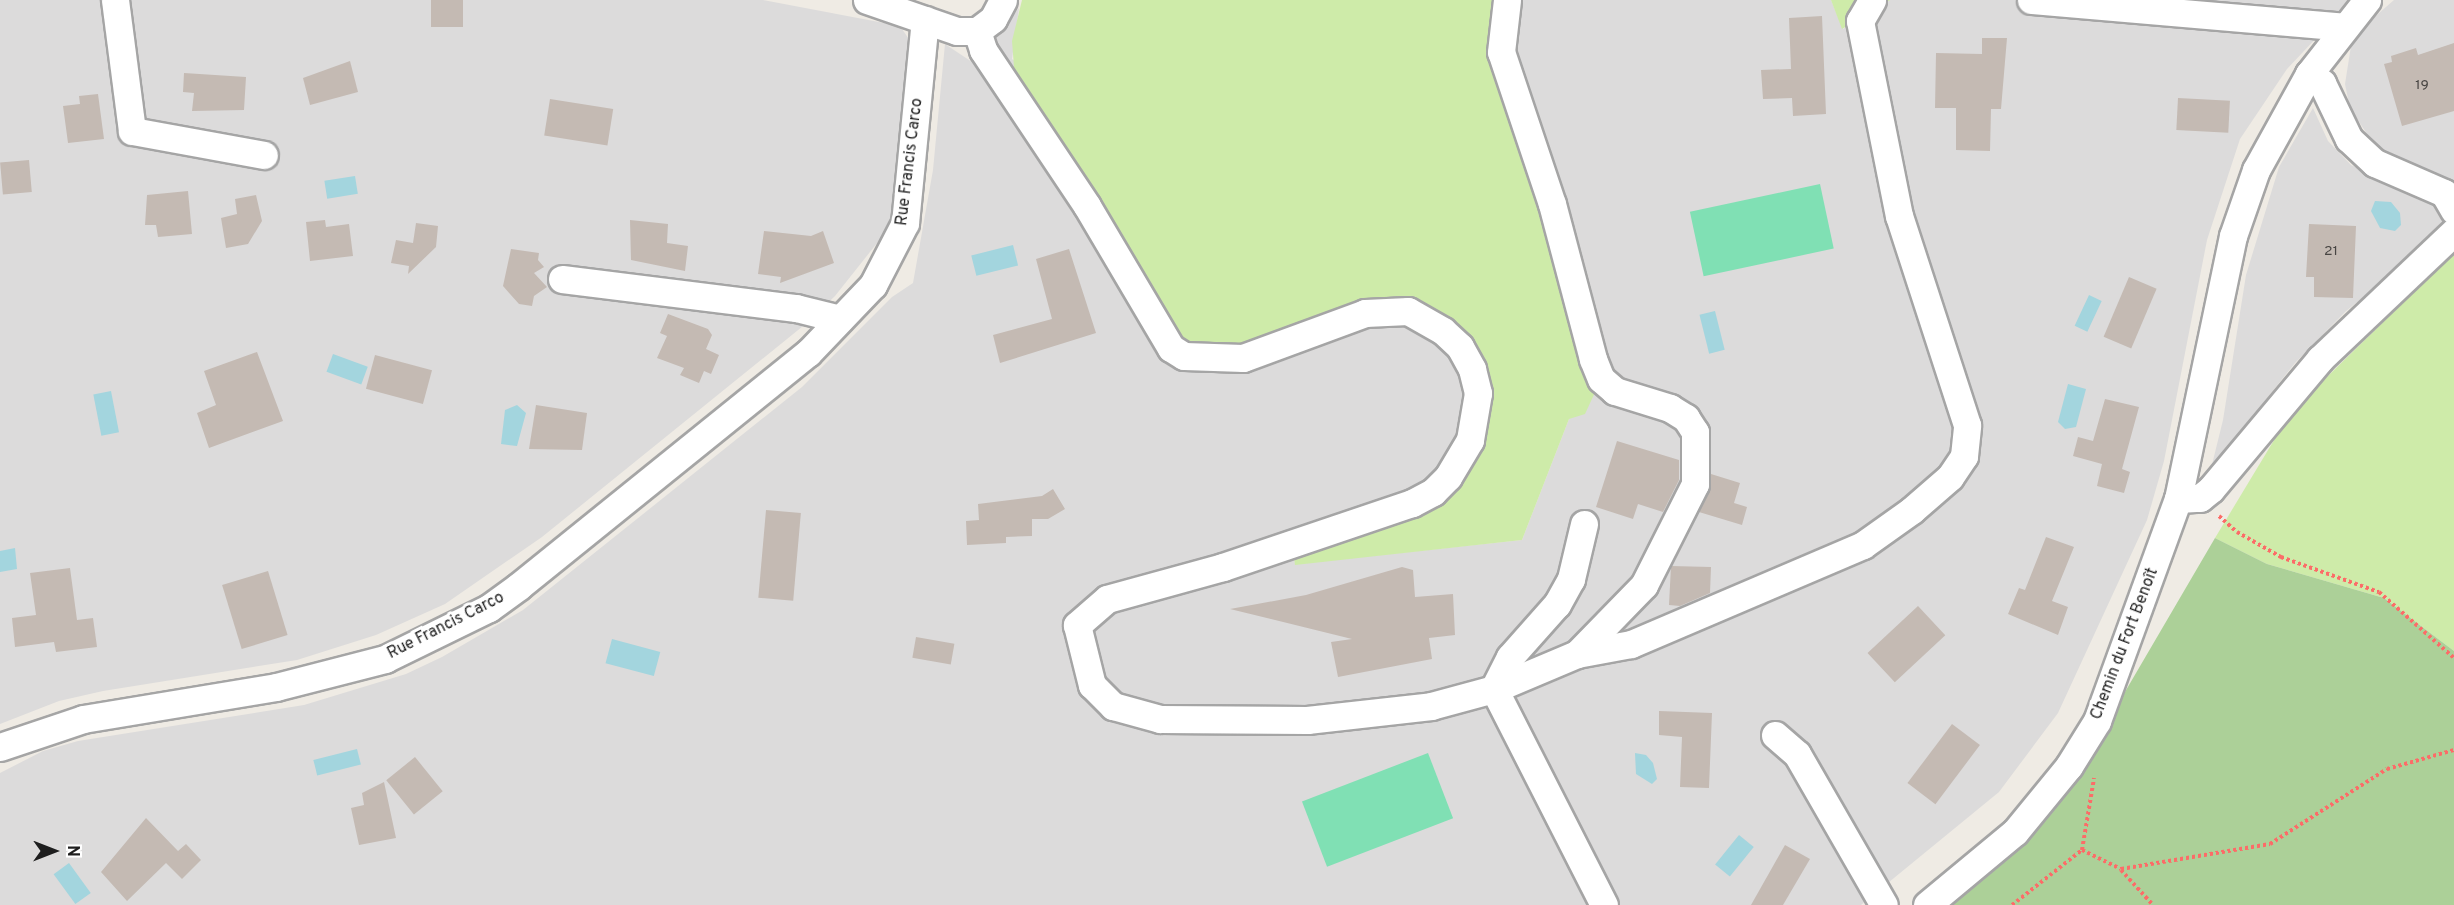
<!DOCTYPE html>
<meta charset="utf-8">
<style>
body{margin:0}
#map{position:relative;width:2454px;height:905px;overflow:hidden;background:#efebe4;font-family:Overpass,sans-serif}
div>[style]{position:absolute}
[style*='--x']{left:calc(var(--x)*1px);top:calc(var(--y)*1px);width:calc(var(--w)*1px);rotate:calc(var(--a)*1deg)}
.residential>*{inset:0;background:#dcdbdb}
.grass>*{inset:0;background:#ceeba9}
.forest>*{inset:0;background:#acd098}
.pitch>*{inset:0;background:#80e0b4;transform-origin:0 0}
.water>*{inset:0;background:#a3d5de;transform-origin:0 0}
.building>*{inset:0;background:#c4bab3;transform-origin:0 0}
.path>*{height:4px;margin-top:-2px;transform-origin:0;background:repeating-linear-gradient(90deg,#fc6c68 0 3px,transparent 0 6px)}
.roads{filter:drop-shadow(2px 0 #a5a5a5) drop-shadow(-2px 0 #a5a5a5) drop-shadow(0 2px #a5a5a5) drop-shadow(0 -2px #a5a5a5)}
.minor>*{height:27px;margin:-13.5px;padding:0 13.5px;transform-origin:13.5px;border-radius:13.5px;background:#fff}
span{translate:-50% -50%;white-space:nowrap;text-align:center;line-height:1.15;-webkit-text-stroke:6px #fff;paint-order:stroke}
.number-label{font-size:14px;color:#484543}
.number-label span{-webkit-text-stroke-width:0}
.street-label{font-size:16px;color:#1e1e1e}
.north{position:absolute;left:24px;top:821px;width:60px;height:60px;-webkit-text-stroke:4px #fff;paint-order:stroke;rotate:90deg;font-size:16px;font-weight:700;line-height:24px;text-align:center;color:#1e1e1e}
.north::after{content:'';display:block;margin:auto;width:21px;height:27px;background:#1e1e1e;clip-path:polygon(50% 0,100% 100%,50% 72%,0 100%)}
</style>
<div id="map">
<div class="residential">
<div style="clip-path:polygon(0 0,763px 0,900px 26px,915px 48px,893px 223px,835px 296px,808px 322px,542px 537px,445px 604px,376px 635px,297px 660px,103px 691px,59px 701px,0 724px)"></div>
<div style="clip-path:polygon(1507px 0,1831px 0,1843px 29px,1890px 0,2352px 0,2287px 69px,2240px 139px,2207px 240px,2164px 461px,2147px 520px,2058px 713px,1999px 792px,1861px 905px,0 905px,0 773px,43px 751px,78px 741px,304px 705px,406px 674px,442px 657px,523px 610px,802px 387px,892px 297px,913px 283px,933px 170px,945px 44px,975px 64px,1019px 8px,1012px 59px,1378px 303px,1474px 357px,1468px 459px,1293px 551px,1295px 564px,1522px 540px,1569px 419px,1509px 63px)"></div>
<div style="clip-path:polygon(2394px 0,2454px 0,2454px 182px,2385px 151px,2369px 137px,2350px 108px,2345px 84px,2351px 46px,2363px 27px)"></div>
<div style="clip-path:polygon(2313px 108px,2328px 141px,2351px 165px,2425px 199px,2441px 211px,2447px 228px,2345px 312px,2295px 363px,2248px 422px,2204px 497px,2223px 420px,2246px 275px,2279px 167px)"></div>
</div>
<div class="grass">
<div style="clip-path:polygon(1022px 0,1507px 0,1505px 42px,1603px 375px,1585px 414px,1569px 419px,1522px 540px,1295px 565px,1293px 551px,1416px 512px,1485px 393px,1412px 306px,1223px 354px,1183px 342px,1015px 80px,1012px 41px)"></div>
<div style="clip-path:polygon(1831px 0,1890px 0,1842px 29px)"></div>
<div style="clip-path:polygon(2454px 253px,2454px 651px,2384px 598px,2267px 564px,2215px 538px,2291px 412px)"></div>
</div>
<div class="forest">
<div style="clip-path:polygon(2215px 538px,2267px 564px,2384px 598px,2454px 651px,2454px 905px,1945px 905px,2028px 838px,2067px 791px)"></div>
</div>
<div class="pitch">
<div style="left:1820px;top:184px;width:66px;height:133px;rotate:78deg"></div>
<div style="left:1428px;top:753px;width:70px;height:135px;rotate:69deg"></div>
</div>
<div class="water">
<div style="left:355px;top:176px;width:18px;height:31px;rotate:81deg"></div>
<div style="clip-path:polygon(2375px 201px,2391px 202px,2400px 213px,2401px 225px,2395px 231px,2380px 228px,2371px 211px)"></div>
<div style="left:1013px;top:245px;width:21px;height:43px;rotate:76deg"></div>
<div style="left:2089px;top:295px;width:14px;height:34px;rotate:25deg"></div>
<div style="left:1715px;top:311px;width:40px;height:16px;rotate:76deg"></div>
<div style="left:333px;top:354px;width:37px;height:19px;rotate:20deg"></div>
<div style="clip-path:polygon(2068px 384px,2086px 389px,2076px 427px,2065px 429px,2058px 422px)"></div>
<div style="left:111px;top:391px;width:42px;height:18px;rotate:79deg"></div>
<div style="clip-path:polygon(517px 405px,526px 413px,517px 446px,501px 444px,505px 410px)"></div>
<div style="clip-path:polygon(15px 548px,17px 569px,0 572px,0 551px)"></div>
<div style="left:612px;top:639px;width:50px;height:25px;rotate:15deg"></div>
<div style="left:357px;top:749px;width:16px;height:45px;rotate:76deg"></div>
<div style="clip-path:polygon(1635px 753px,1646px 755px,1653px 763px,1657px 779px,1652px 784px,1636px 774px)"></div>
<div style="left:1739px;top:835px;width:19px;height:38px;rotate:39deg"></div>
<div style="left:69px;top:863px;width:37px;height:19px;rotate:54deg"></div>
</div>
<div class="building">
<div style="left:431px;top:0;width:32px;height:27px"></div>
<div style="clip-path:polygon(1822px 16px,1826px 114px,1793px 116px,1792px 98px,1763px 99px,1761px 70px,1791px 69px,1789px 18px)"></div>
<div style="clip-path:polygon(1982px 38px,2007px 38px,2001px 109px,1991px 109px,1990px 151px,1956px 150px,1956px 108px,1935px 108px,1936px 53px,1982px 54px)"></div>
<div style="clip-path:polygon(2454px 43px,2454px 111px,2402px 126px,2384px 64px,2392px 62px,2391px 56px,2416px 48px,2418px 55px)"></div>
<div style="clip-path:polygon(350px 61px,358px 92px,310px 105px,303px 78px)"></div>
<div style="clip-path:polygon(184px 73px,246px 77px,244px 110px,192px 111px,194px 93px,183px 92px)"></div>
<div style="clip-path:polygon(98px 94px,104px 139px,68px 143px,63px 106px,80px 104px,79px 96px)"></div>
<div style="left:2178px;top:98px;width:52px;height:32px;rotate:3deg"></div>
<div style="left:550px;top:99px;width:64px;height:37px;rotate:9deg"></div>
<div style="left:29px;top:160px;width:32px;height:29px;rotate:85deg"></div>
<div style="clip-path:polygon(188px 191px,192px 234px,158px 237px,156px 225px,145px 225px,147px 195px)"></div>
<div style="clip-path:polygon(256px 195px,262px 221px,248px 244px,226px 248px,221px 218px,237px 214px,235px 199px)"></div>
<div style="clip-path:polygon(325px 220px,326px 227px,349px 224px,353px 256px,310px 261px,306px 222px)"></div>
<div style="clip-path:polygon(630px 220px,668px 224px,667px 243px,688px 246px,685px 271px,631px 260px)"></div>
<div style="clip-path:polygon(416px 223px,438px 226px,436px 247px,408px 274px,409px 266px,391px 263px,396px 240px,413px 243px)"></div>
<div style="clip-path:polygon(2309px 224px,2356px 226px,2353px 298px,2314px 297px,2314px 277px,2306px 277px)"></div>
<div style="clip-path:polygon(764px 231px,811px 236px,823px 231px,834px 263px,780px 283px,781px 277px,758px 274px)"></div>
<div style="clip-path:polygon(511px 249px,539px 253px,538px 260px,544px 267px,534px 273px,547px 287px,534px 296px,532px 306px,519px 304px,503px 286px)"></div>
<div style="clip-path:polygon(1069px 249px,1096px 333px,1000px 363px,993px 335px,1052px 319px,1036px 259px)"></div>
<div style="left:2129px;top:277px;width:30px;height:65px;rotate:23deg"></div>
<div style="clip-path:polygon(668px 314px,708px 329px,712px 335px,706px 349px,719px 355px,711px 374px,704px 371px,699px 383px,680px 375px,684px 368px,657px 358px,667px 336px,660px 333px)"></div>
<div style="clip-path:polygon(257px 352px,283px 421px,209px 448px,197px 413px,216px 405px,204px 371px)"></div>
<div style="left:375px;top:355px;width:59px;height:35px;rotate:15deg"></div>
<div style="clip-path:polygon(2105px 399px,2139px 407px,2122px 469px,2130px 472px,2124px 493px,2097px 486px,2102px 464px,2073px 456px,2078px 437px,2093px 441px)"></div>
<div style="clip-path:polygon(536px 405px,587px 413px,582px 450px,529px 449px)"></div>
<div style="clip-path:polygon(1617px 441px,1679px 460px,1679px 480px,1663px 512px,1638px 504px,1633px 519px,1596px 507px)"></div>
<div style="clip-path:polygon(1711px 474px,1740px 483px,1734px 503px,1747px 507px,1742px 525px,1699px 512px,1709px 491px)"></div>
<div style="clip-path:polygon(1053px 489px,1065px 509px,1048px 519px,1032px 519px,1032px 536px,1006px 537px,1006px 543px,967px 545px,966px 521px,979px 520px,978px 504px,1042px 496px)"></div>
<div style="left:766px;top:510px;width:35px;height:88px;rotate:5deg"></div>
<div style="clip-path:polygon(2046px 537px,2074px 547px,2052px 601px,2068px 607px,2058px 635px,2008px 614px,2019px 588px,2025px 590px)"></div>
<div style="clip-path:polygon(1671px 566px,1711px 567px,1710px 593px,1680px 606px,1669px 605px)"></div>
<div style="clip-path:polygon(1402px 567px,1413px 570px,1415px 597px,1453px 594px,1455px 635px,1429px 638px,1432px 659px,1338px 677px,1331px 642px,1352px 639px,1230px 609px,1306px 595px)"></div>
<div style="clip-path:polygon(70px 568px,77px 620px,93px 618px,97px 647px,56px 652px,54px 642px,15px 647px,12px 618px,36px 615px,30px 573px)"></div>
<div style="left:268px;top:571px;width:67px;height:48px;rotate:73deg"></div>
<div style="left:1918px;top:606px;width:40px;height:69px;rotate:47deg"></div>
<div style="left:916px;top:637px;width:39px;height:21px;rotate:10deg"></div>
<div style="clip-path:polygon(1659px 711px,1712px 713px,1709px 788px,1680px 787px,1682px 737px,1659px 735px)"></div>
<div style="left:1952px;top:724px;width:35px;height:74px;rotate:37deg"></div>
<div style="left:415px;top:757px;width:44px;height:37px;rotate:51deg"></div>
<div style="clip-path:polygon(384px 782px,396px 838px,359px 845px,351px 808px,364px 805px,362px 793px)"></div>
<div style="clip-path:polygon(146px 818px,178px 851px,186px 844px,201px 860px,182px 879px,166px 863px,127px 901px,101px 872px)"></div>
<div style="clip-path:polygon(1785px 845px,1810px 859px,1783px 905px,1751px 905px)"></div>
</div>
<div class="path">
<div style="--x:2219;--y:516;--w:24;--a:42"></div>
<div style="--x:2237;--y:532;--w:51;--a:29.6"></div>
<div style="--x:2281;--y:557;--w:104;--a:19.7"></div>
<div style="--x:2379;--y:592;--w:100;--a:41.3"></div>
<div style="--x:2082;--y:850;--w:43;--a:26"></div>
<div style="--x:2121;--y:869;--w:151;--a:-9.5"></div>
<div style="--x:2270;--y:844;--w:139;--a:-32.7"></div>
<div style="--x:2387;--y:769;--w:70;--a:-15.8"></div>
<div style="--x:2121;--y:870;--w:47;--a:47.6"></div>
<div style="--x:2012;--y:905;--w:89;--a:-38.2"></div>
<div style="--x:2082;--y:850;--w:73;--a:-80.5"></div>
</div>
<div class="roads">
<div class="minor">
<div style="--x:115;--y:0;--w:132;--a:82.6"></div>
<div style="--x:132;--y:131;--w:134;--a:10.3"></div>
<div style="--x:867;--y:0;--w:95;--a:19"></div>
<div style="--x:957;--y:31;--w:20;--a:0"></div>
<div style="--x:2031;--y:0;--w:315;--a:4.9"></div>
<div style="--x:977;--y:31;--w:20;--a:72"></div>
<div style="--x:983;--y:50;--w:187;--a:56.3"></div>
<div style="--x:1087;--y:206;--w:165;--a:59.4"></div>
<div style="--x:1171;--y:348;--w:15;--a:32"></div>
<div style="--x:1184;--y:356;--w:59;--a:1.9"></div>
<div style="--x:1243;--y:358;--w:130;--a:-20.2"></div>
<div style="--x:1365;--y:313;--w:43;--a:-2.7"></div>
<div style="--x:1408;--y:311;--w:40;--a:29.7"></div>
<div style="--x:1443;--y:331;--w:23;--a:43"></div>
<div style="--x:1460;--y:347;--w:25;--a:61"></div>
<div style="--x:1472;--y:369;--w:25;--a:76"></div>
<div style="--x:1478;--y:393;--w:48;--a:99.7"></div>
<div style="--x:1470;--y:440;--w:43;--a:120.7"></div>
<div style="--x:1448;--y:477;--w:21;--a:135"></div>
<div style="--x:1433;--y:492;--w:24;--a:152"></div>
<div style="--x:1412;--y:503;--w:200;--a:161.3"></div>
<div style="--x:1223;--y:567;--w:120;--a:164.6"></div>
<div style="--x:1107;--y:599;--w:40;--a:139"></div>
<div style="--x:1077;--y:625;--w:62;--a:76"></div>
<div style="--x:1092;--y:685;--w:30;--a:45"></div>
<div style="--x:1113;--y:706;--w:49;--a:15.5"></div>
<div style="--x:1160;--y:719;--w:147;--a:0.4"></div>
<div style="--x:1307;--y:720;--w:125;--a:-6.4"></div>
<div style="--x:1431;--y:706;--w:65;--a:-15.1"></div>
<div style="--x:1494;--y:689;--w:90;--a:-22.9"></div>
<div style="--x:1577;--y:654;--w:96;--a:-45.8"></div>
<div style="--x:1644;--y:585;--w:113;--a:-63.2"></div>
<div style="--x:1695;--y:484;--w:52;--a:-90"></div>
<div style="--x:1695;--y:432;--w:17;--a:-123"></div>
<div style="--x:1686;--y:418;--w:19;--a:-148"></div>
<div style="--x:1670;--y:408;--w:58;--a:-162.8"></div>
<div style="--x:1615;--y:391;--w:18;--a:-139"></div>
<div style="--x:1601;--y:379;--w:22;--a:-112"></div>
<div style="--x:1593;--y:359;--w:160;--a:-104.8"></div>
<div style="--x:1552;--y:204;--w:160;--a:-108.5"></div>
<div style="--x:1501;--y:52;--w:52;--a:-83.4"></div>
<div style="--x:977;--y:31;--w:20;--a:-37"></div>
<div style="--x:993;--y:19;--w:21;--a:-62"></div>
<div style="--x:2309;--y:74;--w:16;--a:35"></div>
<div style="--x:2322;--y:83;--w:62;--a:64.3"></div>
<div style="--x:2349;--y:139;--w:35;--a:43"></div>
<div style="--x:2375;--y:163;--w:75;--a:23.5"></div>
<div style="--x:2444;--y:193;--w:20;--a:60"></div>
<div style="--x:562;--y:279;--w:236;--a:7.1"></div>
<div style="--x:796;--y:308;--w:45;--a:14"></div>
<div style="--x:2178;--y:499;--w:22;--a:-3"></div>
<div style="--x:2200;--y:498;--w:14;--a:-39"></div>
<div style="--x:2211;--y:489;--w:170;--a:-50"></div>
<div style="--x:2320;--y:359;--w:185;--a:-43.5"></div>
<div style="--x:1584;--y:524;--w:57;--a:103.3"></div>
<div style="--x:1571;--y:579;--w:29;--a:119"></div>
<div style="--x:1557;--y:604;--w:71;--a:131.6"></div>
<div style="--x:1510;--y:657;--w:36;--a:117"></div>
<div style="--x:1494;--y:689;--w:242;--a:63"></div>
<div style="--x:1577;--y:654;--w:55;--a:-10.5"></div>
<div style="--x:1631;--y:644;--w:252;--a:-23.1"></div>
<div style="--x:1863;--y:545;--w:60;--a:-35.5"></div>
<div style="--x:1912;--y:510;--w:50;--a:-41"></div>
<div style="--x:1950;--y:477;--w:25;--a:-56"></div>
<div style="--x:1964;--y:456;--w:31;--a:-84"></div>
<div style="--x:1967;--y:425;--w:220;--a:-108"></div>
<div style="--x:1899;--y:216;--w:199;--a:-101.3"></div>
<div style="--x:1860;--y:21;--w:24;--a:-60"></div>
<div style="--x:1775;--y:735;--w:29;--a:41"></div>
<div style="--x:1797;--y:754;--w:174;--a:60.1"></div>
<div style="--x:0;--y:747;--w:88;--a:-18.6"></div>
<div style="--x:83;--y:719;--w:196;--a:-9.4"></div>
<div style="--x:276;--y:687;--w:113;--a:-14.4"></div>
<div style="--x:385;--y:659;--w:116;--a:-26.1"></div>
<div style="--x:489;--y:608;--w:37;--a:-36"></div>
<div style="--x:519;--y:586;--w:371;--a:-38.9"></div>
<div style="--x:808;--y:353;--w:94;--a:-46.3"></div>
<div style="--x:873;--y:285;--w:70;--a:-62.7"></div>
<div style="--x:905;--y:223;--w:204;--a:-84.4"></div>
<div style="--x:1927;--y:905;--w:114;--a:-39.7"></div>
<div style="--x:2015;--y:832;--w:85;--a:-50.7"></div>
<div style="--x:2069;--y:766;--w:53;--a:-58.1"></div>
<div style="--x:2097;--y:721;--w:236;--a:-70"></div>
<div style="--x:2178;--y:499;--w:269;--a:-78.2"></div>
<div style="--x:2233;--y:236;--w:70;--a:-70.8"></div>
<div style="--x:2256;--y:170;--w:110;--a:-61.1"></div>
<div style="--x:2309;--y:74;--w:94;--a:-51.9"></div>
</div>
</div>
<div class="number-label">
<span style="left:2422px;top:86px">19</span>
<span style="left:2331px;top:252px">21</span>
</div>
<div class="street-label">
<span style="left:910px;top:162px;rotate:-83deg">Rue Francis Carco</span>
<span style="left:446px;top:626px;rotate:-27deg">Rue Francis Carco</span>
<span style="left:2125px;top:644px;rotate:-69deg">Chemin du Fort Benoît</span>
</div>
<div class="north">N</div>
</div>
